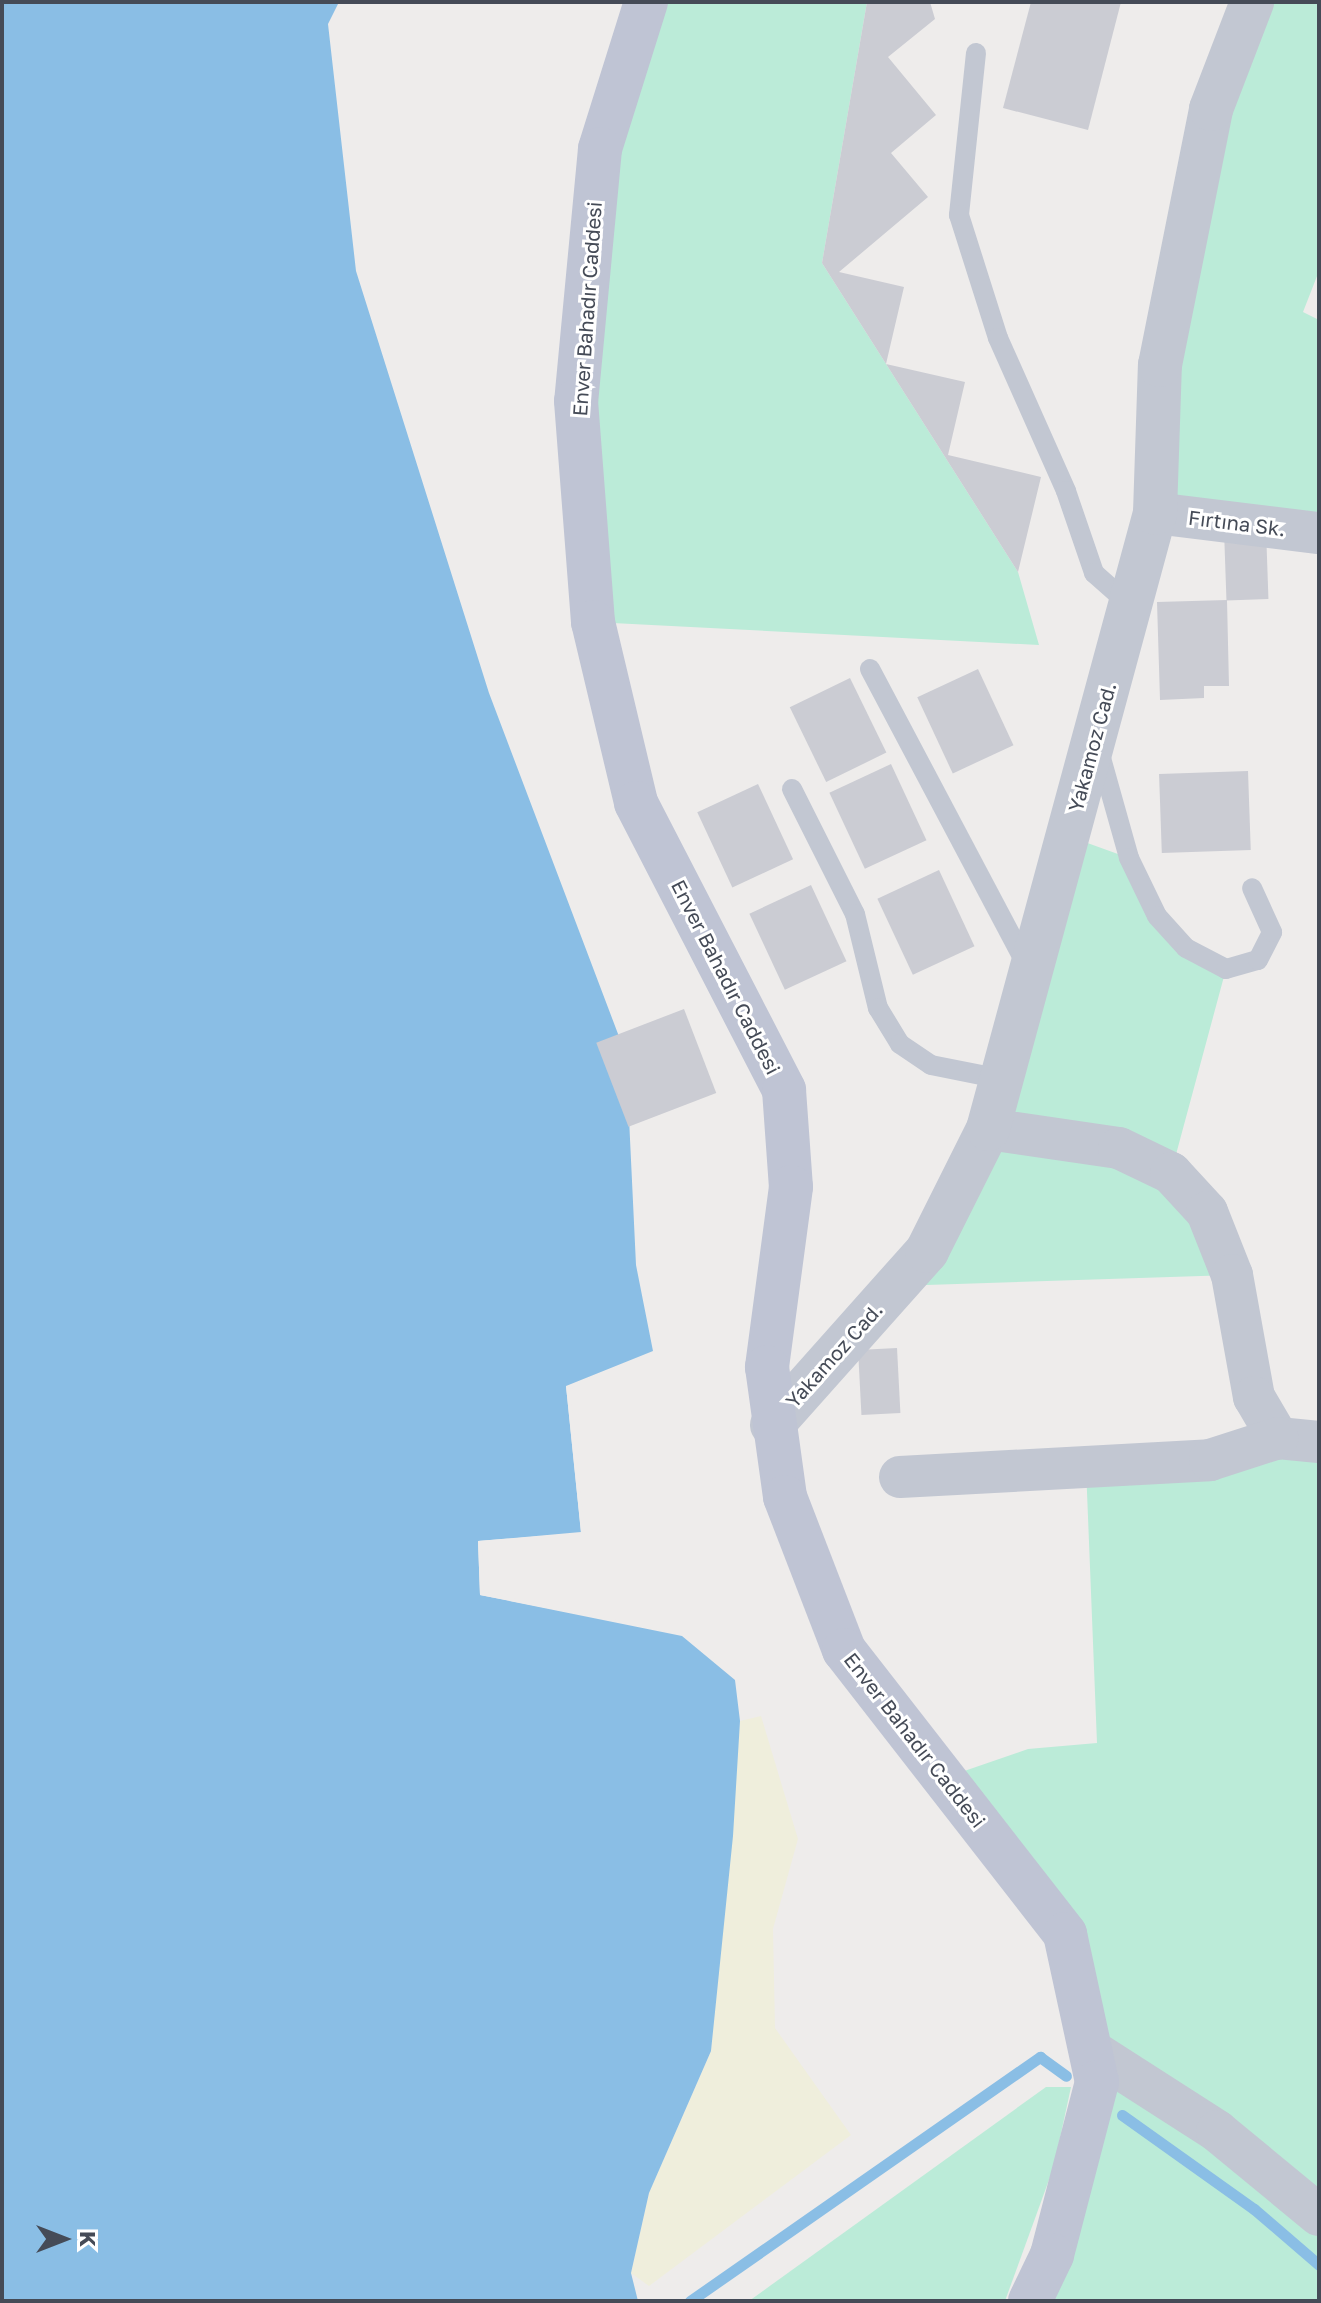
<!DOCTYPE html>
<meta charset="utf-8">
<style>
body{margin:0}
#map{position:relative;width:1321px;height:2303px;overflow:hidden;background:#eeeceb;font-family:"Golos Text",sans-serif}
div>[style]{position:absolute}
[style*='--x']{left:calc(var(--x)*1px);top:calc(var(--y)*1px);width:calc(var(--w)*1px);rotate:calc(var(--a)*1deg)}
.green>*{inset:0;background:#bbebd8}
.sand>*{inset:0;background:#efeedc}
.water>*{inset:0;background:#8abee5}
.pier>*{inset:0;background:#eeeceb}
.stream>*{height:11px;margin:-5.5px;padding:0 5.5px;transform-origin:5.5px;border-radius:5.5px;background:#8abee5}
.building>*{inset:0;background:#cbccd3;transform-origin:0 0}
.service>*{height:20px;margin:-10px;padding:0 10px;transform-origin:10px;border-radius:10px;background:#c2c7d2}
.minor>*{height:42px;margin:-21px;padding:0 21px;transform-origin:21px;border-radius:21px;background:#c2c7d2}
.tertiary>*{height:44px;margin:-22px;padding:0 22px;transform-origin:22px;border-radius:22px;background:#c2c7d2}
.secondary>*{height:44px;margin:-22px;padding:0 22px;transform-origin:22px;border-radius:22px;background:#bfc4d4}
span{translate:-50% -50%;white-space:nowrap;text-align:center;line-height:1.15;-webkit-text-stroke:6px #fff;paint-order:stroke}
.street-label{font-size:20px;color:#454b57}
.frame{position:absolute;inset:0;border:4px solid #454b57;pointer-events:none}
.north{position:absolute;left:24px;top:2199px;width:80px;height:80px;-webkit-text-stroke:6px #fff;paint-order:stroke;rotate:90deg;font-size:22px;font-weight:700;line-height:32px;text-align:center;color:#454b57}
.north::after{content:'';display:block;margin:auto;width:28px;height:36px;background:#454b57;clip-path:polygon(50% 0,100% 100%,50% 72%,0 100%)}
</style>
<div id="map">
<div class="green">
<div style="clip-path:polygon(646px 2px,867px 2px,822px 263px,1018px 572px,1039px 645px,593px 622px,600px 149px)"></div>
<div style="clip-path:polygon(1252px 2px,1319px 2px,1319px 271px,1303px 312px,1319px 320px,1319px 533px,1155px 513px,1160px 365px)"></div>
<div style="clip-path:polygon(1068px 836px,1129px 858px,1157px 917px,1226px 969px,1171px 1173px,1232px 1275px,896px 1286px,927px 1251px)"></div>
<div style="clip-path:polygon(1319px 1442px,1319px 2301px,1030px 2301px,1097px 2082px,1065px 1934px,944px 1778px,1028px 1749px,1097px 1743px,1086px 1467px)"></div>
<div style="clip-path:polygon(1046px 2087px,1071px 2087px,1054px 2166px,1005px 2301px,749px 2301px)"></div>
</div>
<div class="sand">
<div style="clip-path:polygon(761px 1716px,798px 1839px,773px 1929px,775px 2028px,851px 2135px,649px 2286px,631px 2273px,649px 2193px,711px 2051px,740px 1721px)"></div>
</div>
<div class="water">
<div style="clip-path:polygon(2px 2px,339px 2px,328px 24px,356px 271px,489px 693px,626px 1055px,636px 1265px,653px 1351px,566px 1386px,581px 1533px,478px 1541px,480px 1595px,682px 1636px,735px 1680px,740px 1721px,733px 1836px,711px 2051px,649px 2193px,631px 2273px,638px 2301px,2px 2301px)"></div>
</div>
<div class="pier">
<div style="clip-path:polygon(566px 1386px,575px 1387px,570px 1389px,585px 1534px,482px 1545px,484px 1592px,686px 1635px,480px 1595px,478px 1541px,581px 1532px)"></div>
</div>
<div class="stream">
<div style="--x:1122;--y:2115;--w:162;--a:35.5"></div>
<div style="--x:1254;--y:2209;--w:86;--a:40.7"></div>
<div style="--x:690;--y:2301;--w:427;--a:-34.9"></div>
<div style="--x:1040;--y:2057;--w:32;--a:36"></div>
</div>
<div class="building">
<div style="clip-path:polygon(867px 2px,930px 2px,935px 19px,888px 57px,936px 115px,891px 153px,928px 197px,839px 272px,904px 287px,886px 364px,965px 382px,948px 455px,1041px 477px,1018px 572px,822px 263px)"></div>
<div style="clip-path:polygon(1031px 2px,1121px 2px,1088px 130px,1003px 108px)"></div>
<div style="left:1266px;top:529px;width:70px;height:42px;rotate:88deg"></div>
<div style="clip-path:polygon(1227px 600px,1229px 686px,1204px 686px,1204px 698px,1160px 700px,1157px 602px)"></div>
<div style="left:978px;top:669px;width:84px;height:67px;rotate:65deg"></div>
<div style="left:850px;top:678px;width:83px;height:67px;rotate:64deg"></div>
<div style="left:891px;top:764px;width:84px;height:68px;rotate:65deg"></div>
<div style="left:1248px;top:771px;width:79px;height:89px;rotate:88deg"></div>
<div style="left:758px;top:784px;width:83px;height:67px;rotate:65deg"></div>
<div style="left:939px;top:870px;width:84px;height:68px;rotate:65deg"></div>
<div style="left:811px;top:885px;width:84px;height:68px;rotate:65deg"></div>
<div style="left:684px;top:1009px;width:90px;height:94px;rotate:69deg"></div>
<div style="left:897px;top:1348px;width:65px;height:39px;rotate:87deg"></div>
</div>
<div class="service">
<div style="--x:976;--y:53;--w:163;--a:96"></div>
<div style="--x:959;--y:215;--w:129;--a:72.4"></div>
<div style="--x:998;--y:338;--w:167;--a:66"></div>
<div style="--x:1066;--y:491;--w:87;--a:71.1"></div>
<div style="--x:1094;--y:573;--w:48;--a:41.6"></div>
<div style="--x:870;--y:669;--w:336;--a:62.1"></div>
<div style="--x:1099;--y:751;--w:111;--a:74.3"></div>
<div style="--x:1129;--y:858;--w:64;--a:64.2"></div>
<div style="--x:1157;--y:916;--w:43;--a:47.8"></div>
<div style="--x:1186;--y:948;--w:45;--a:27.7"></div>
<div style="--x:1226;--y:969;--w:33;--a:-16"></div>
<div style="--x:1258;--y:960;--w:31;--a:-63"></div>
<div style="--x:1272;--y:932;--w:48;--a:-114.4"></div>
<div style="--x:792;--y:789;--w:140;--a:63.3"></div>
<div style="--x:855;--y:914;--w:97;--a:76.3"></div>
<div style="--x:878;--y:1008;--w:42;--a:58.6"></div>
<div style="--x:900;--y:1044;--w:37;--a:34"></div>
<div style="--x:931;--y:1065;--w:71;--a:11.3"></div>
</div>
<div class="minor">
<div style="--x:1155;--y:513;--w:165;--a:7"></div>
<div style="--x:988;--y:1129;--w:132;--a:8.3"></div>
<div style="--x:1119;--y:1148;--w:58;--a:25.7"></div>
<div style="--x:1171;--y:1173;--w:53;--a:47.3"></div>
<div style="--x:1207;--y:1212;--w:68;--a:68.4"></div>
<div style="--x:1232;--y:1275;--w:124;--a:79.8"></div>
<div style="--x:1254;--y:1397;--w:48;--a:59.7"></div>
<div style="--x:1278;--y:1438;--w:41;--a:5.6"></div>
<div style="--x:900;--y:1477;--w:310;--a:-3.1"></div>
<div style="--x:1210;--y:1460;--w:71;--a:-17.9"></div>
<div style="--x:1091;--y:2050;--w:150;--a:32.7"></div>
<div style="--x:1217;--y:2131;--w:132;--a:39.5"></div>
</div>
<div class="tertiary">
<div style="--x:772;--y:1425;--w:233;--a:-48.3"></div>
<div style="--x:927;--y:1251;--w:136;--a:-63.4"></div>
<div style="--x:988;--y:1129;--w:638;--a:-74.83"></div>
<div style="--x:1155;--y:513;--w:148;--a:-88.1"></div>
<div style="--x:1160;--y:365;--w:261;--a:-78.7"></div>
<div style="--x:1211;--y:109;--w:115;--a:-69"></div>
</div>
<div class="secondary">
<div style="--x:646;--y:2;--w:154;--a:107.4"></div>
<div style="--x:600;--y:149;--w:253;--a:95.4"></div>
<div style="--x:576;--y:401;--w:222;--a:85.6"></div>
<div style="--x:593;--y:622;--w:186;--a:76.6"></div>
<div style="--x:636;--y:803;--w:323;--a:62.7"></div>
<div style="--x:784;--y:1090;--w:97;--a:85.9"></div>
<div style="--x:791;--y:1187;--w:182;--a:97.6"></div>
<div style="--x:767;--y:1367;--w:131;--a:82.1"></div>
<div style="--x:785;--y:1497;--w:164;--a:68.9"></div>
<div style="--x:844;--y:1650;--w:360;--a:52.1"></div>
<div style="--x:1065;--y:1934;--w:151;--a:77.8"></div>
<div style="--x:1097;--y:2082;--w:179;--a:104.6"></div>
<div style="--x:1052;--y:2255;--w:51;--a:115.6"></div>
</div>
<div class="street-label">
<span style="left:587px;top:309px;rotate:-86deg">Enver Bahadır Caddesi</span>
<span style="left:1237px;top:523px;rotate:7deg">Fırtına Sk.</span>
<span style="left:1092px;top:747px;rotate:-75deg">Yakamoz Cad.</span>
<span style="left:726px;top:977px;rotate:63deg">Enver Bahadır Caddesi</span>
<span style="left:834px;top:1355px;rotate:-48deg">Yakamoz Cad.</span>
<span style="left:915px;top:1740px;rotate:52deg">Enver Bahadır Caddesi</span>
</div>
<div class="frame"></div>
<div class="north">K</div>
</div>
